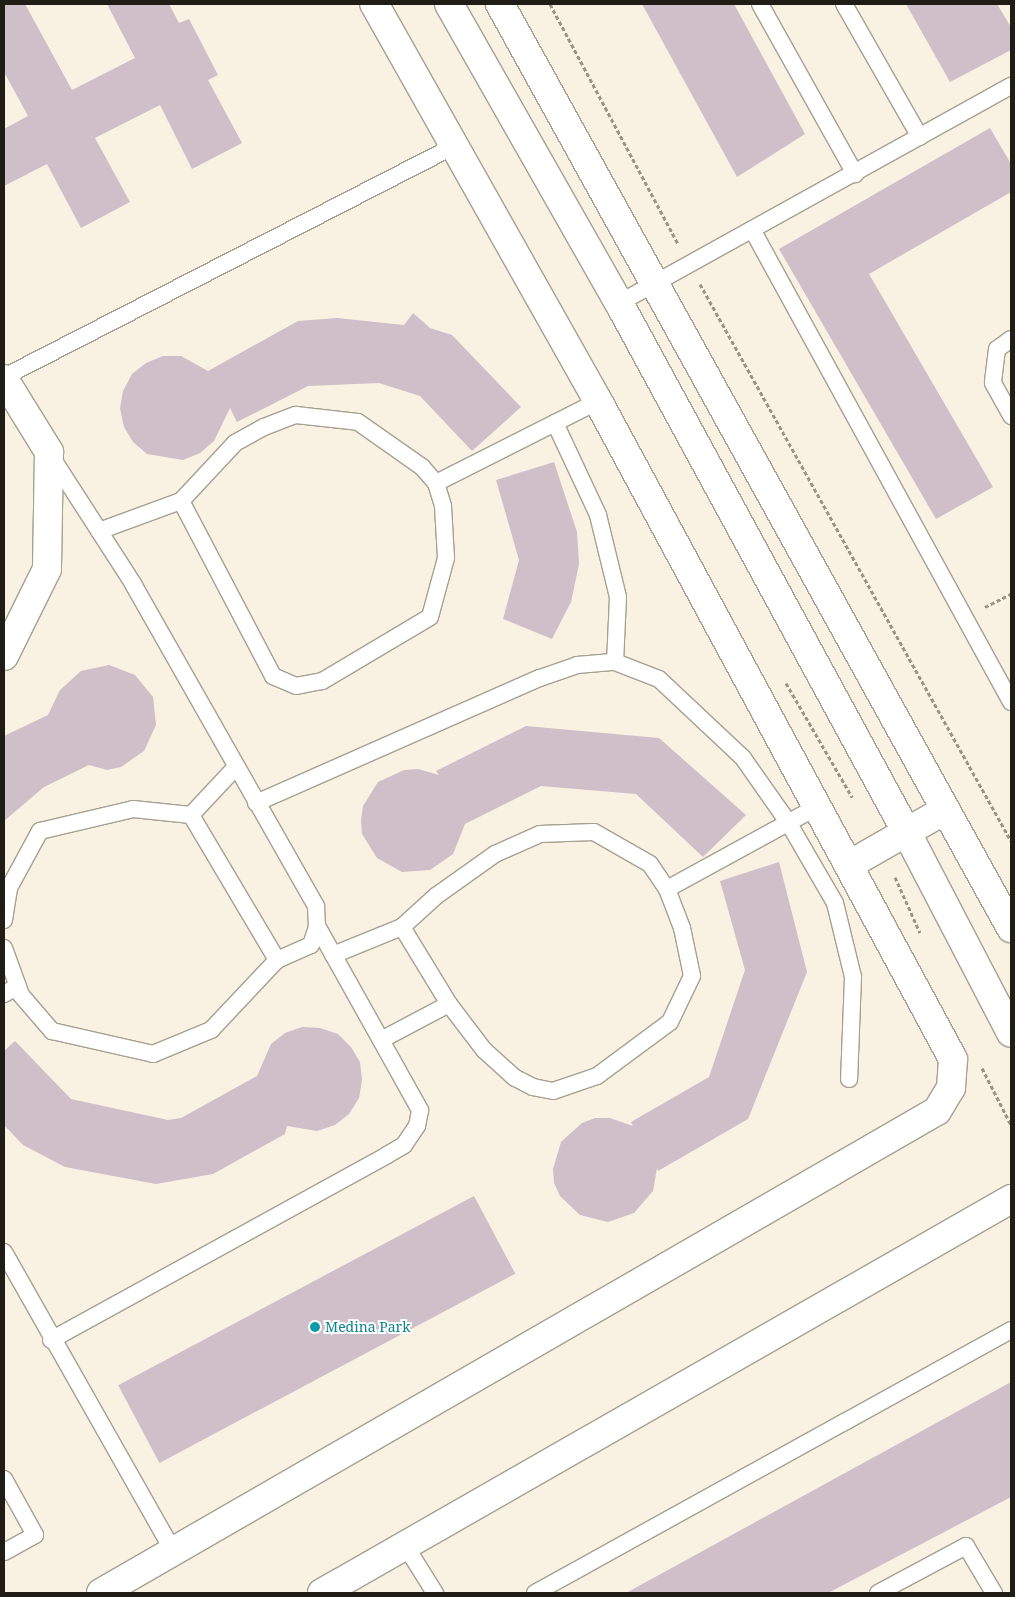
<!DOCTYPE html>
<style>
body{margin:0}
#map{position:relative;width:1015px;height:1597px;overflow:hidden;background:#f9f1e1;font-family:"Noto Serif",serif}
div>[style]{position:absolute}
[style*='--x']{left:calc(var(--x)*1px);top:calc(var(--y)*1px);width:calc(var(--w)*1px);rotate:calc(var(--a)*1deg)}
.building>*{inset:0;background:#cfbfc9;transform-origin:0 0}
.path>*{height:3px;margin-top:-1.5px;transform-origin:0;background:repeating-linear-gradient(90deg,#9a9488 0 4px,transparent 0 6.5px)}
.roads{filter:drop-shadow(1px 0 #a7a090) drop-shadow(-1px 0 #a7a090) drop-shadow(0 1px #a7a090) drop-shadow(0 -1px #a7a090)}
.service>*{height:16px;margin:-8px;padding:0 8px;transform-origin:8px;border-radius:8px;background:#fff}
.minor>*{height:28px;margin:-14px;padding:0 14px;transform-origin:14px;border-radius:14px;background:#fff}
.tertiary>*{height:28px;margin:-14px;padding:0 14px;transform-origin:14px;border-radius:14px;background:#fff}
.dots>*{width:14px;height:14px;translate:-50% -50%;box-sizing:border-box;border:2px solid #fff;border-radius:50%}
span{translate:-50% -50%;white-space:nowrap;text-align:center;line-height:1.15;-webkit-text-stroke:4px #fff;paint-order:stroke}
.culture-label{font-size:14px;color:#0d838f}
.left{translate:0 -50%;text-align:left}
.frame{position:absolute;inset:0;border:5px solid #201d17;pointer-events:none}
</style>
<div id="map">
<div class="building">
<div style="clip-path:polygon(4px 4px,25px 4px,72px 90px,135px 58px,107px 4px,169px 4px,179px 23px,189px 19px,218px 75px,208px 80px,242px 143px,192px 169px,160px 105px,95px 138px,130px 202px,81px 228px,47px 164px,4px 186px,4px 129px,28px 116px,4px 72px)"></div>
<div style="clip-path:polygon(642px 4px,734px 4px,805px 134px,737px 177px)"></div>
<div style="clip-path:polygon(906px 4px,997px 4px,1011px 27px,1011px 50px,950px 82px)"></div>
<div style="clip-path:polygon(990px 128px,1011px 164px,1011px 192px,869px 274px,993px 487px,936px 519px,779px 249px)"></div>
<div style="clip-path:polygon(413px 313px,430px 328px,452px 335px,521px 407px,472px 451px,420px 396px,379px 383px,308px 386px,237px 422px,230px 408px,214px 441px,200px 453px,183px 460px,147px 454px,133px 442px,124px 427px,120px 408px,123px 391px,132px 374px,146px 363px,163px 356px,181px 356px,208px 371px,298px 321px,337px 318px,404px 325px)"></div>
<div style="clip-path:polygon(554px 462px,577px 532px,579px 564px,571px 602px,552px 639px,503px 619px,519px 560px,496px 480px)"></div>
<div style="clip-path:polygon(109px 665px,135px 675px,153px 697px,156px 725px,144px 751px,121px 767px,107px 770px,89px 765px,44px 787px,4px 821px,4px 736px,48px 715px,60px 690px,81px 671px)"></div>
<div style="clip-path:polygon(526px 726px,659px 738px,746px 815px,703px 857px,636px 794px,541px 786px,465px 824px,453px 854px,430px 870px,402px 872px,377px 858px,362px 834px,361px 820px,363px 806px,378px 782px,404px 770px,418px 769px,439px 775px,436px 771px)"></div>
<div style="clip-path:polygon(779px 862px,807px 972px,748px 1119px,658px 1171px,657px 1168px,653px 1191px,634px 1213px,608px 1222px,580px 1215px,560px 1196px,554px 1183px,553px 1169px,561px 1142px,582px 1123px,595px 1118px,610px 1118px,633px 1126px,631px 1122px,709px 1077px,745px 970px,720px 881px)"></div>
<div style="clip-path:polygon(302px 1027px,320px 1028px,338px 1034px,351px 1047px,360px 1062px,362px 1080px,359px 1098px,349px 1114px,335px 1125px,317px 1131px,287px 1126px,285px 1134px,213px 1174px,156px 1184px,65px 1167px,23px 1145px,4px 1125px,4px 1051px,15px 1041px,71px 1099px,168px 1120px,181px 1118px,257px 1076px,271px 1044px,285px 1033px)"></div>
<div style="left:474px;top:1196px;width:88px;height:403px;rotate:62deg"></div>
<div style="clip-path:polygon(1011px 1382px,1011px 1497px,828px 1593px,626px 1593px)"></div>
</div>
<div class="path">
<div style="--x:550;--y:4;--w:272;--a:61.9"></div>
<div style="--x:700;--y:284;--w:638;--a:60.82"></div>
<div style="--x:985;--y:607;--w:29;--a:-27"></div>
<div style="--x:786;--y:683;--w:132;--a:59.9"></div>
<div style="--x:895;--y:877;--w:61;--a:65.9"></div>
<div style="--x:982;--y:1068;--w:64;--a:63"></div>
</div>
<div class="roads">
<div class="service">
<div style="--x:760;--y:4;--w:195;--a:60.8"></div>
<div style="--x:844;--y:4;--w:153;--a:60.3"></div>
<div style="--x:753;--y:231;--w:537;--a:61.29"></div>
<div style="--x:619;--y:303;--w:448;--a:-29"></div>
<div style="--x:1011;--y:339;--w:17;--a:144"></div>
<div style="--x:997;--y:349;--w:34;--a:97"></div>
<div style="--x:993;--y:383;--w:38;--a:61"></div>
<div style="--x:4;--y:377;--w:506;--a:-27.17"></div>
<div style="--x:555;--y:423;--w:102;--a:64.9"></div>
<div style="--x:598;--y:515;--w:84;--a:76.3"></div>
<div style="--x:618;--y:597;--w:65;--a:92.6"></div>
<div style="--x:436;--y:483;--w:182;--a:-26.8"></div>
<div style="--x:99;--y:531;--w:87;--a:-20.1"></div>
<div style="--x:181;--y:501;--w:79;--a:-47"></div>
<div style="--x:235;--y:443;--w:33;--a:-29"></div>
<div style="--x:264;--y:427;--w:34;--a:-21"></div>
<div style="--x:296;--y:415;--w:62;--a:6.4"></div>
<div style="--x:358;--y:422;--w:78;--a:35.1"></div>
<div style="--x:422;--y:467;--w:21;--a:49"></div>
<div style="--x:436;--y:483;--w:24;--a:73"></div>
<div style="--x:443;--y:506;--w:52;--a:86.7"></div>
<div style="--x:446;--y:558;--w:61;--a:105.2"></div>
<div style="--x:430;--y:617;--w:126;--a:149.3"></div>
<div style="--x:322;--y:681;--w:26;--a:169"></div>
<div style="--x:296;--y:686;--w:25;--a:-157"></div>
<div style="--x:273;--y:676;--w:198;--a:-117.7"></div>
<div style="--x:256;--y:803;--w:310;--a:-23.8"></div>
<div style="--x:540;--y:678;--w:39;--a:-19"></div>
<div style="--x:577;--y:665;--w:38;--a:-5"></div>
<div style="--x:615;--y:662;--w:47;--a:21.1"></div>
<div style="--x:659;--y:679;--w:115;--a:43.2"></div>
<div style="--x:743;--y:758;--w:78;--a:54.9"></div>
<div style="--x:788;--y:822;--w:94;--a:59.9"></div>
<div style="--x:835;--y:903;--w:76;--a:76.3"></div>
<div style="--x:853;--y:977;--w:102;--a:92.2"></div>
<div style="--x:191;--y:815;--w:169;--a:59.3"></div>
<div style="--x:191;--y:815;--w:64;--a:-46.9"></div>
<div style="--x:667;--y:889;--w:171;--a:-28.7"></div>
<div style="--x:4;--y:920;--w:32;--a:-81"></div>
<div style="--x:9;--y:888;--w:65;--a:-61.5"></div>
<div style="--x:40;--y:831;--w:96;--a:-13.3"></div>
<div style="--x:133;--y:809;--w:58;--a:5.9"></div>
<div style="--x:402;--y:927;--w:90;--a:58.6"></div>
<div style="--x:4;--y:948;--w:50;--a:70.1"></div>
<div style="--x:21;--y:995;--w:48;--a:49.3"></div>
<div style="--x:52;--y:1031;--w:104;--a:12.8"></div>
<div style="--x:153;--y:1054;--w:63;--a:-22.5"></div>
<div style="--x:211;--y:1030;--w:96;--a:-46.7"></div>
<div style="--x:277;--y:960;--w:37;--a:-24"></div>
<div style="--x:311;--y:945;--w:20;--a:-72"></div>
<div style="--x:317;--y:926;--w:20;--a:-93"></div>
<div style="--x:316;--y:906;--w:369;--a:-119.6"></div>
<div style="--x:134;--y:585;--w:153;--a:-122.8"></div>
<div style="--x:333;--y:955;--w:74;--a:-22.1"></div>
<div style="--x:402;--y:927;--w:46;--a:-42.4"></div>
<div style="--x:436;--y:896;--w:72;--a:-35.4"></div>
<div style="--x:495;--y:854;--w:49;--a:-24"></div>
<div style="--x:540;--y:834;--w:54;--a:-2.1"></div>
<div style="--x:594;--y:832;--w:64;--a:29.7"></div>
<div style="--x:650;--y:864;--w:30;--a:56"></div>
<div style="--x:667;--y:889;--w:42;--a:69"></div>
<div style="--x:682;--y:928;--w:49;--a:78.2"></div>
<div style="--x:692;--y:976;--w:51;--a:115.6"></div>
<div style="--x:670;--y:1022;--w:91;--a:143.5"></div>
<div style="--x:597;--y:1076;--w:46;--a:161.2"></div>
<div style="--x:553;--y:1091;--w:20;--a:-169"></div>
<div style="--x:533;--y:1087;--w:20;--a:-153"></div>
<div style="--x:515;--y:1078;--w:42;--a:-137.9"></div>
<div style="--x:484;--y:1050;--w:58;--a:-127.3"></div>
<div style="--x:449;--y:1004;--w:77;--a:152.1"></div>
<div style="--x:4;--y:994;--w:16;--a:-30"></div>
<div style="--x:4;--y:1252;--w:343;--a:60.5"></div>
<div style="--x:51;--y:1340;--w:384;--a:-28.8"></div>
<div style="--x:387;--y:1155;--w:20;--a:-30"></div>
<div style="--x:404;--y:1145;--w:23;--a:-56"></div>
<div style="--x:417;--y:1126;--w:16;--a:-79"></div>
<div style="--x:420;--y:1110;--w:211;--a:-119.2"></div>
<div style="--x:4;--y:1479;--w:64;--a:61"></div>
<div style="--x:35;--y:1535;--w:35;--a:151"></div>
<div style="--x:405;--y:1545;--w:57;--a:58"></div>
<div style="--x:535;--y:1593;--w:544;--a:-28.92"></div>
<div style="--x:878;--y:1593;--w:100;--a:-28.1"></div>
<div style="--x:966;--y:1546;--w:55;--a:59.2"></div>
</div>
<div class="minor">
<div style="--x:4;--y:379;--w:86;--a:58.3"></div>
<div style="--x:49;--y:452;--w:117;--a:91"></div>
<div style="--x:47;--y:569;--w:97;--a:116.3"></div>
<div style="--x:849;--y:865;--w:111;--a:-29.8"></div>
<div style="--x:101;--y:1593;--w:965;--a:-29.97"></div>
<div style="--x:937;--y:1111;--w:27;--a:-59"></div>
<div style="--x:951;--y:1088;--w:29;--a:-86"></div>
<div style="--x:953;--y:1059;--w:748;--a:-118.35"></div>
<div style="--x:598;--y:401;--w:456;--a:-119.4"></div>
<div style="--x:322;--y:1593;--w:794;--a:-29.76"></div>
</div>
<div class="tertiary">
<div style="--x:449;--y:4;--w:344;--a:60.4"></div>
<div style="--x:619;--y:303;--w:603;--a:61.48"></div>
<div style="--x:907;--y:833;--w:225;--a:62.5"></div>
<div style="--x:500;--y:4;--w:1056;--a:61.06"></div>
</div>
</div>
<div class="dots">
<div style="left:315px;top:1327px;background:#0f9aa8"></div>
</div>
<div class="culture-label">
<span class="left" style="left:325px;top:1327px">Medina Park</span>
</div>
<div class="frame"></div>
</div>
